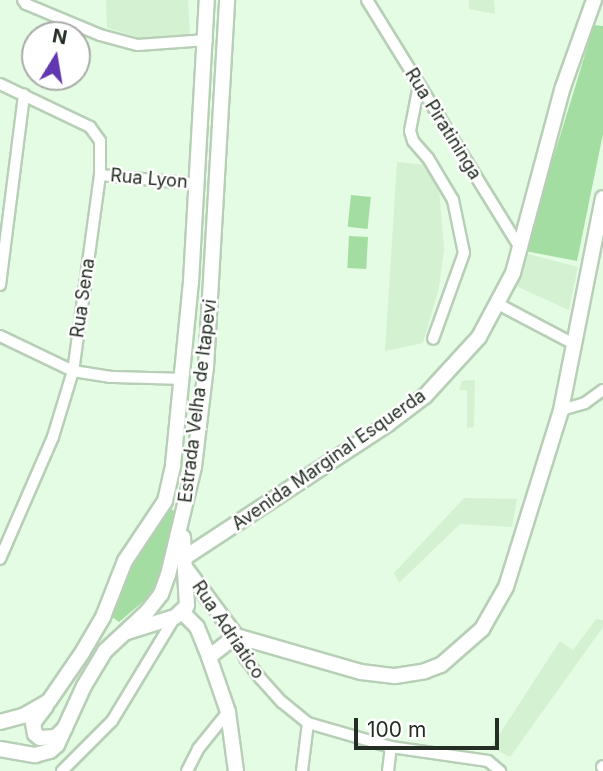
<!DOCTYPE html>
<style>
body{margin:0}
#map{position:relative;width:603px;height:771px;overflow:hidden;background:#e4fce3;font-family:Inter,sans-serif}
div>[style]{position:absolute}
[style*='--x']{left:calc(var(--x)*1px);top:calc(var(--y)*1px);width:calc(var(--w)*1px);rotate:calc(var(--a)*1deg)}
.built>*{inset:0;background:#d4f1d2}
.green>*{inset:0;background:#a4dda2;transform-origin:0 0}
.roads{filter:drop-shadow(2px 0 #b8cfb7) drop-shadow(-2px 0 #b8cfb7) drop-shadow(0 2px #b8cfb7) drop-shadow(0 -2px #b8cfb7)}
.minor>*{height:10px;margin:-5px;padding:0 5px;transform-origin:5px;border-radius:5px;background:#fff}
.secondary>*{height:14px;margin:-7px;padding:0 7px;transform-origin:7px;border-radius:7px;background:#fff}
.primary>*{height:14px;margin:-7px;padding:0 7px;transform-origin:7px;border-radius:7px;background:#fff}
span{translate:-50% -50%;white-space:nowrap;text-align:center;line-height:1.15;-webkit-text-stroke:5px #fff;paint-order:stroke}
.street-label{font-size:18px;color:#252e24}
.north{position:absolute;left:21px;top:21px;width:70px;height:70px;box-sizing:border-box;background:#fff;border:2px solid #a8aba7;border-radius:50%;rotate:11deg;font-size:19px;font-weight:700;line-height:28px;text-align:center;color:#252e24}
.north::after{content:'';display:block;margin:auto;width:24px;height:32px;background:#6138b0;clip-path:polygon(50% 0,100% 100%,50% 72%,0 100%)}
.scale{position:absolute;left:354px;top:718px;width:145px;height:32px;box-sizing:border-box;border:4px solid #252e24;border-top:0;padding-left:9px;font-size:21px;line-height:24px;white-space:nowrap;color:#252e24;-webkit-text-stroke:5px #fff;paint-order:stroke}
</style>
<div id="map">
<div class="built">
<div style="clip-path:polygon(106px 0,188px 0,190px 36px,151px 41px,107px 28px)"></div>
<div style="clip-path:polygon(469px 0,494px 0,495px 14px,469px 9px)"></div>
<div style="clip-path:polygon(397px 162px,427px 165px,439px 189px,444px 249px,439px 288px,423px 343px,385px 351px)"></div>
<div style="clip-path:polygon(524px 253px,578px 267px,569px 310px,516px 286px)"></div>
<div style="clip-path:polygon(475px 380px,474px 427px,467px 428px,467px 390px,459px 390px,462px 381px)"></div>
<div style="clip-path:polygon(464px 498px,517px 499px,512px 527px,460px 524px,399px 583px,394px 573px)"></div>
<div style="clip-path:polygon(596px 619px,603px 620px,603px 627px,510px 757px,491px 747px,560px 641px,573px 650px)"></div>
</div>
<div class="green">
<div style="clip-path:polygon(594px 25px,603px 26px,603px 134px,577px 261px,525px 251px)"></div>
<div style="left:351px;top:195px;width:20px;height:32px;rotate:6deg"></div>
<div style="left:349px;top:236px;width:19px;height:32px;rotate:3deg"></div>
<div style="clip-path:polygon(167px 506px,177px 513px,158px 589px,119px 622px,112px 617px,128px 572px)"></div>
</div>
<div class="roads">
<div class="minor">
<div style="--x:23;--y:0;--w:5;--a:53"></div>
<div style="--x:26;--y:4;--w:80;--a:22.7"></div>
<div style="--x:100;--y:35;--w:39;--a:15"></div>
<div style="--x:138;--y:45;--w:69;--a:-4.1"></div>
<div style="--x:367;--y:0;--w:291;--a:58.3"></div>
<div style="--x:0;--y:84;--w:100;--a:25.5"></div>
<div style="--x:90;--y:127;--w:17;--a:54"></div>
<div style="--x:100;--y:141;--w:34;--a:90"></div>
<div style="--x:100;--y:175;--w:198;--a:97.8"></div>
<div style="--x:73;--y:371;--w:69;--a:106.9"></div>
<div style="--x:53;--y:437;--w:133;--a:113.5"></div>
<div style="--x:419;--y:85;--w:47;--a:101.1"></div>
<div style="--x:410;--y:131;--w:10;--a:73"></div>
<div style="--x:413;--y:141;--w:23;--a:49"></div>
<div style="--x:428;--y:158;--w:49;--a:59.2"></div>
<div style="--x:453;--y:200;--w:54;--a:78.3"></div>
<div style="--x:464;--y:253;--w:91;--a:109.8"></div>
<div style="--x:100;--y:175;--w:97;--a:5.3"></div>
<div style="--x:0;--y:285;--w:192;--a:-82.8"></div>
<div style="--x:498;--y:304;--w:86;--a:27.8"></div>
<div style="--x:0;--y:336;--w:81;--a:25.6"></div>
<div style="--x:73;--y:371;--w:37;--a:9"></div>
<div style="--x:110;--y:377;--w:71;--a:1.6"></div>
<div style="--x:561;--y:410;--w:25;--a:-16"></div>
<div style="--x:585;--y:403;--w:22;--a:-36"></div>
<div style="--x:236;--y:636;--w:24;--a:68"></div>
<div style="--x:245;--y:658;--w:26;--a:53"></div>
<div style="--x:261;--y:679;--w:31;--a:48"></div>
<div style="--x:282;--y:702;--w:33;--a:39"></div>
<div style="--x:308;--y:723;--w:86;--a:16.1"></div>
<div style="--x:391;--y:747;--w:98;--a:8.2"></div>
<div style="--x:488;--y:761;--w:16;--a:40"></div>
<div style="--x:602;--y:767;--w:1;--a:-45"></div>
<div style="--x:62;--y:771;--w:71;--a:-45"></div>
<div style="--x:112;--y:721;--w:122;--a:-58.8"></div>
<div style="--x:187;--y:771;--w:25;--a:-63"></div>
<div style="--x:198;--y:749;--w:48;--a:-51"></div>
<div style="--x:302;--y:771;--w:48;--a:-82.9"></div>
<div style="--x:388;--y:771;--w:24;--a:-83"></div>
</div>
<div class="secondary">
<div style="--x:184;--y:558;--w:244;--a:-33.3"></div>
<div style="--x:388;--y:424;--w:46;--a:-37.1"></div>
<div style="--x:425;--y:396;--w:80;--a:-47.5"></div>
<div style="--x:479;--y:337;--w:72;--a:-62"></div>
<div style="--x:513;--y:273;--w:193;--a:-75"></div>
<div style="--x:563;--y:87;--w:92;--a:-70.4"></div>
<div style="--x:187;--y:570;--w:82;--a:53.4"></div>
<div style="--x:182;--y:612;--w:21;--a:45"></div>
<div style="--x:197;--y:627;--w:32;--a:68"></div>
<div style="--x:209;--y:657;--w:58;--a:70.9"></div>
<div style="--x:228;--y:712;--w:60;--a:82.3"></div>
<div style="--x:236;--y:636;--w:130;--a:16.1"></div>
<div style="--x:361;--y:672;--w:34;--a:7"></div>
<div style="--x:395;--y:676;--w:30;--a:-9"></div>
<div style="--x:425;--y:671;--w:17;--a:-21"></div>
<div style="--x:441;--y:665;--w:55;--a:-41.3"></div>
<div style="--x:482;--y:629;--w:48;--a:-60.3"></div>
<div style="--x:506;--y:587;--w:185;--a:-72.7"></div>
<div style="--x:561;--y:410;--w:216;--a:-78.8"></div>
<div style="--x:209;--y:657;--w:34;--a:-38"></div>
</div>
<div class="primary">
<div style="--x:127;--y:632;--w:50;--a:-17.4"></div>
<div style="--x:175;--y:617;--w:16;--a:-43"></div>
<div style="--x:187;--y:606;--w:69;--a:-93.3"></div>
<div style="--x:46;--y:706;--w:21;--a:127"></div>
<div style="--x:33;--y:723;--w:11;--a:80"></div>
<div style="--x:35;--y:734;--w:6;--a:39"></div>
<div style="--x:40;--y:738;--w:16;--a:-4"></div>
<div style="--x:56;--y:737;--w:13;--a:-45"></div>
<div style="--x:0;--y:722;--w:24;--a:-15"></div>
<div style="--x:23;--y:716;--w:30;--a:-30"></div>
<div style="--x:49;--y:701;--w:58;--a:-55.5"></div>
<div style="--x:82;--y:653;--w:42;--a:-59.7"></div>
<div style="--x:103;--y:617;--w:60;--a:-68.6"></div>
<div style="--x:125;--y:561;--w:72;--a:-56.3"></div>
<div style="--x:165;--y:501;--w:37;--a:-77"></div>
<div style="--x:173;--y:465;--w:184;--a:-84.4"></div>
<div style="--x:191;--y:282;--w:282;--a:-86.8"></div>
<div style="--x:0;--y:749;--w:36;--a:10"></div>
<div style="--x:35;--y:755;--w:16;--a:-15"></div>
<div style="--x:50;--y:751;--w:9;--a:-41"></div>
<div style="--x:57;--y:745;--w:65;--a:-65.4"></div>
<div style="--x:84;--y:686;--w:41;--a:-59"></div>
<div style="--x:105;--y:651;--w:57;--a:-42.9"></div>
<div style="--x:147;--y:612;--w:23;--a:-52"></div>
<div style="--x:161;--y:594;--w:20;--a:-70"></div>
<div style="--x:168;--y:575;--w:111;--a:-76.5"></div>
<div style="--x:194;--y:467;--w:101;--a:-83.2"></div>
<div style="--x:206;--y:367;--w:368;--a:-86.7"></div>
</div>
</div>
<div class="street-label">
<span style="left:443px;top:124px;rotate:58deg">Rua Piratininga</span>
<span style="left:149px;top:179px;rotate:5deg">Rua Lyon</span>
<span style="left:83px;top:298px;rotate:-82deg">Rua Sena</span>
<span style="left:198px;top:401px;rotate:-83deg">Estrada Velha de Itapevi</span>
<span style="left:329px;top:460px;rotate:-35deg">Avenida Marginal Esquerda</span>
<span style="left:228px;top:630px;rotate:56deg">Rua Adriatico</span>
</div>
<div class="north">N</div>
<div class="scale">100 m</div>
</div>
